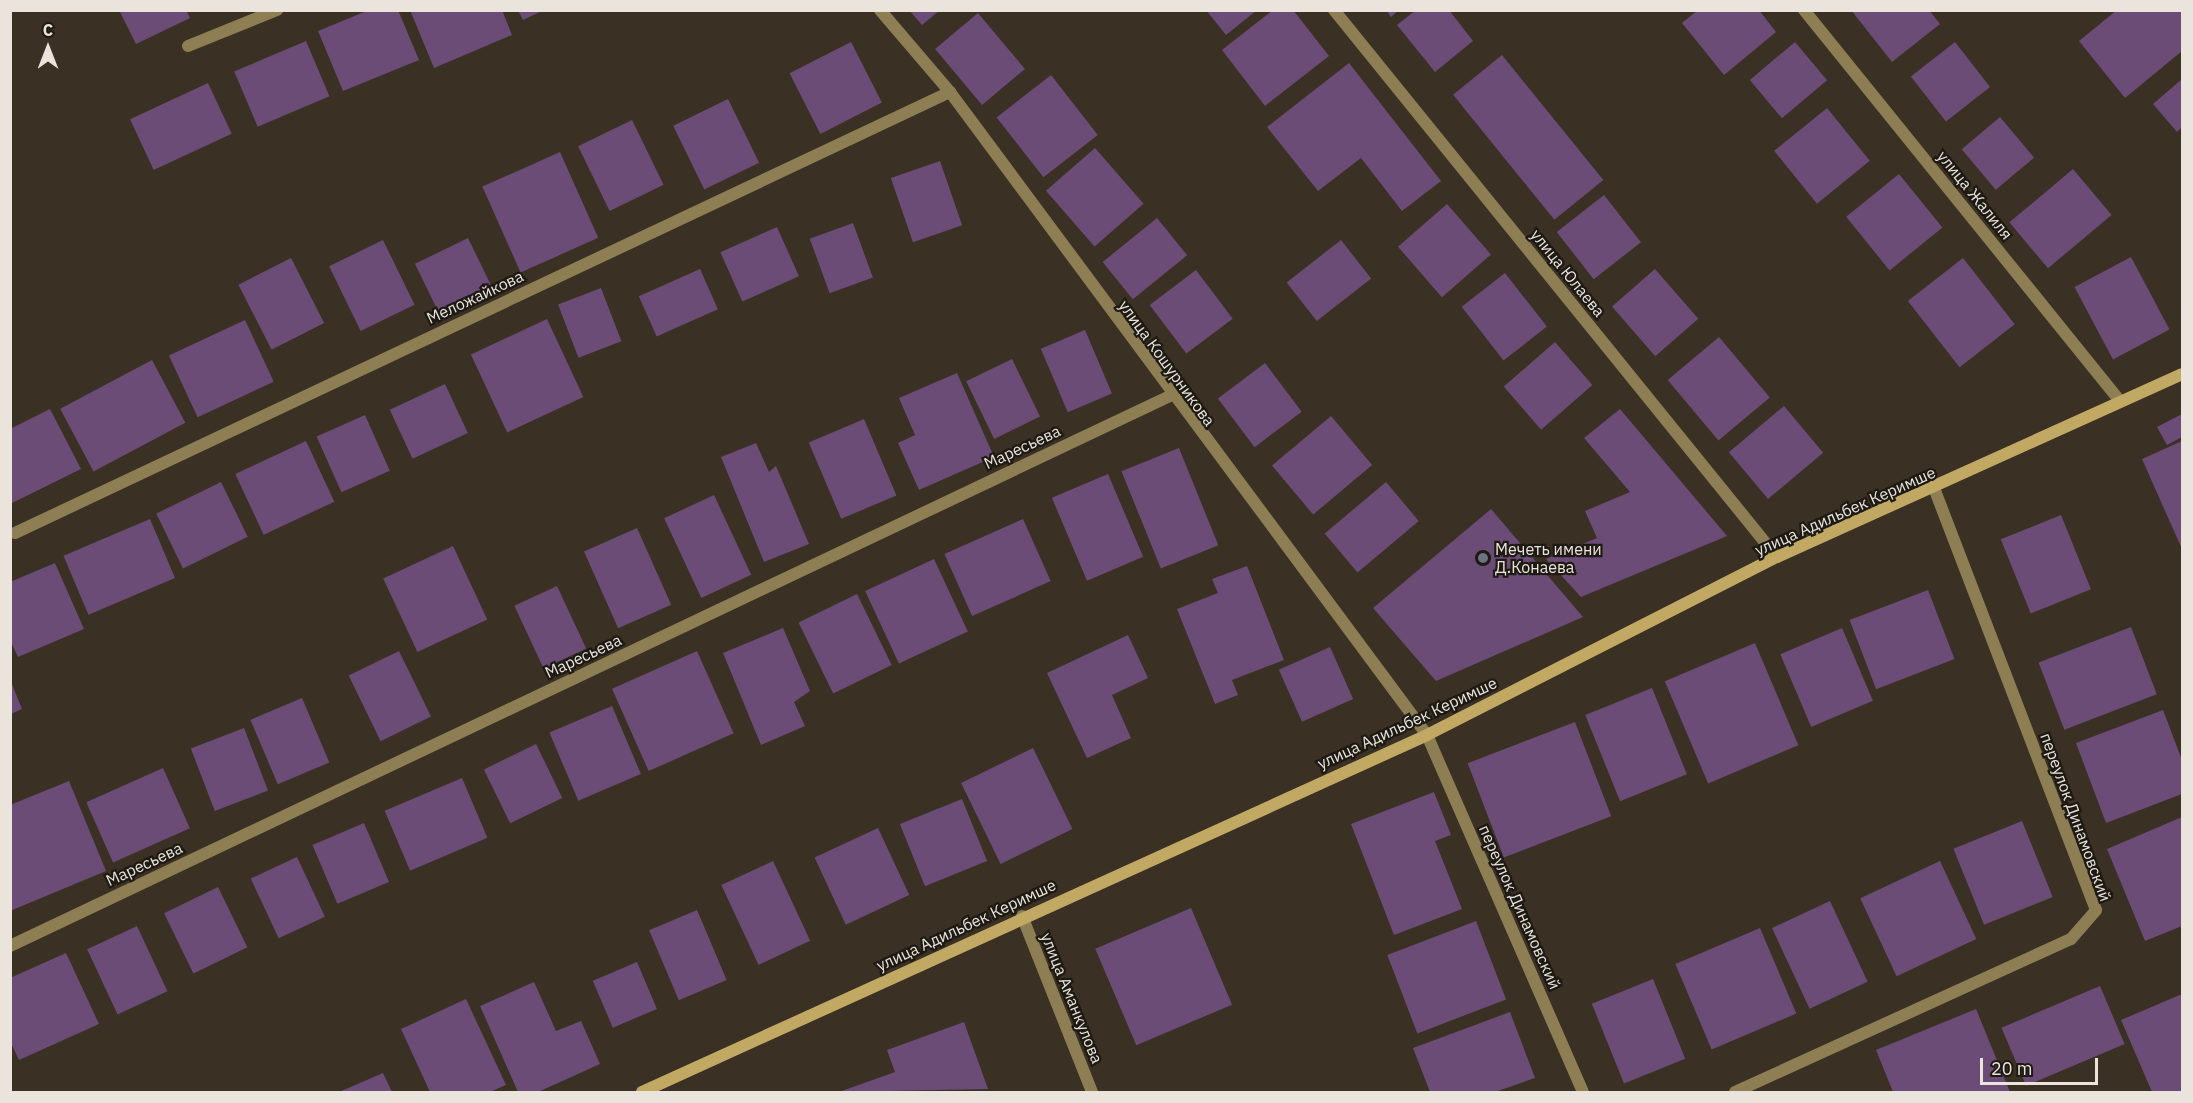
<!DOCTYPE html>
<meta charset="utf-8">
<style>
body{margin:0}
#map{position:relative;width:2193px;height:1103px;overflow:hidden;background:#3a3023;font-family:"IBM Plex Sans",sans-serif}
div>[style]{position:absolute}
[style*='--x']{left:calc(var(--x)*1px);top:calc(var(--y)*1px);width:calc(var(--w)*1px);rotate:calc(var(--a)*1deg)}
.building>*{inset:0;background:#6b4c77;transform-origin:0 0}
.street>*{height:12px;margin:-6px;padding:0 6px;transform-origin:6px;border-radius:6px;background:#8d7e54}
.secondary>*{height:12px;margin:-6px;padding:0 6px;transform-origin:6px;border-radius:6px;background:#c1a863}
.dots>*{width:16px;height:16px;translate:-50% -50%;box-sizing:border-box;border:3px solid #1d1913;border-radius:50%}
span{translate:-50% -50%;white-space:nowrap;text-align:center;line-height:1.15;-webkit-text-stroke:4.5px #1d1913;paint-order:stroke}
.street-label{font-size:16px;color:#eae4dc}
.poi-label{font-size:16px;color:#eae4dc}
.left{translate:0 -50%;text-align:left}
.frame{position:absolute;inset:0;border:12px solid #eae4dc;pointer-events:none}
.north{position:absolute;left:18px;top:18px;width:60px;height:60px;-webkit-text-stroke:4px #1d1913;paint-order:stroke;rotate:0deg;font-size:16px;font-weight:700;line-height:24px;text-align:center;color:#eae4dc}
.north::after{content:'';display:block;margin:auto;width:21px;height:27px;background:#eae4dc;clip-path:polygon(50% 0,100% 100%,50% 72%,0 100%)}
.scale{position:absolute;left:1980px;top:1058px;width:118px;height:27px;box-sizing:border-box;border:3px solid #eae4dc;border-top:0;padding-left:8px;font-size:18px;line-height:21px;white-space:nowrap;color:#eae4dc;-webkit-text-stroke:4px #1d1913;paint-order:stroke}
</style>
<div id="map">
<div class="building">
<div style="clip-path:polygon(119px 10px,186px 10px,190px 18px,136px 44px)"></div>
<div style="clip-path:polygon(369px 10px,398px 10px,419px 60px,343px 91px,318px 31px)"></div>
<div style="clip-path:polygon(410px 10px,502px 10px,512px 35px,434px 68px)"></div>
<div style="clip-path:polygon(518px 10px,544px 10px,523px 20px)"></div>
<div style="clip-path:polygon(909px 10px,940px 10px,922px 25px)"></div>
<div style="clip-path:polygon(1206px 10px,1257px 10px,1226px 35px)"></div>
<div style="clip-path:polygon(1273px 10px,1293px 10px,1329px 56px,1265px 106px,1222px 50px)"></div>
<div style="clip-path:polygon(1386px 10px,1399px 10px,1391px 17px)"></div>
<div style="clip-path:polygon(1416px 10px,1449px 10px,1473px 41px,1435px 72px,1397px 25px)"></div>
<div style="clip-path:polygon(1698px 10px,1759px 10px,1776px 32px,1724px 75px,1682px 23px)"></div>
<div style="clip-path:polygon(1851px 10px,1929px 10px,1940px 24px,1892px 62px)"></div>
<div style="clip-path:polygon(2117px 10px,2182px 10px,2182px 51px,2125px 98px,2079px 41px)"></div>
<div style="left:978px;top:13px;width:73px;height:56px;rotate:50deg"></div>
<div style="left:306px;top:41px;width:60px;height:78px;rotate:67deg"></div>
<div style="left:851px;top:42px;width:68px;height:69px;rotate:63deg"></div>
<div style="left:1795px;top:42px;width:50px;height:59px;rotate:50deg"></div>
<div style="left:1955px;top:42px;width:57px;height:56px;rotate:52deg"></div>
<div style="left:1502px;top:55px;width:161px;height:63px;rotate:51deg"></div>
<div style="clip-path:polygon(1349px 63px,1441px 181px,1402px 211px,1361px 158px,1318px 191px,1267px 127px)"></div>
<div style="left:1051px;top:75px;width:76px;height:69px;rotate:52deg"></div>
<div style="clip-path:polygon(2182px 79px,2182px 127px,2177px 132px,2153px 104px)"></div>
<div style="left:208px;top:83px;width:56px;height:86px;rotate:65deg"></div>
<div style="left:728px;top:99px;width:71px;height:61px;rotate:64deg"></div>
<div style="left:1827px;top:108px;width:68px;height:68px;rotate:51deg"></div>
<div style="left:2000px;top:117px;width:53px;height:50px;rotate:50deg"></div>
<div style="left:632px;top:120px;width:72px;height:60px;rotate:64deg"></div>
<div style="left:1095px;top:148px;width:74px;height:65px;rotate:49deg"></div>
<div style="left:560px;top:152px;width:94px;height:85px;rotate:66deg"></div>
<div style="left:940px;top:161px;width:68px;height:52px;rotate:71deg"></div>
<div style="left:2073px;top:169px;width:60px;height:83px;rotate:50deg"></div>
<div style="left:1899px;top:174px;width:69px;height:68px;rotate:51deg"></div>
<div style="left:1604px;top:195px;width:60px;height:60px;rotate:52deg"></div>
<div style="left:1447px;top:204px;width:67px;height:65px;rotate:49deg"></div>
<div style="left:1157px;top:218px;width:48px;height:70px;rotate:51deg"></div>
<div style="left:853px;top:223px;width:58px;height:46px;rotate:70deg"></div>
<div style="left:777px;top:227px;width:54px;height:62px;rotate:66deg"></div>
<div style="left:468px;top:238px;width:53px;height:59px;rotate:64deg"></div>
<div style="left:383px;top:240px;width:72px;height:60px;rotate:64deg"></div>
<div style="left:1341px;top:240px;width:49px;height:69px;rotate:52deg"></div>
<div style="left:2131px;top:257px;width:82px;height:64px;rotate:62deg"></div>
<div style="left:291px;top:258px;width:73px;height:59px;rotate:63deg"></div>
<div style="left:1963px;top:258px;width:84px;height:70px;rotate:52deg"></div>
<div style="left:700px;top:269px;width:44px;height:67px;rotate:66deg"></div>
<div style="left:1655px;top:269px;width:66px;height:57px;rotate:49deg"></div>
<div style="left:1196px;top:270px;width:61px;height:58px;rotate:53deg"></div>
<div style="left:1505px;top:273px;width:68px;height:55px;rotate:52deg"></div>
<div style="left:601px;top:288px;width:57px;height:46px;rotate:69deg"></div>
<div style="left:547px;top:319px;width:86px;height:84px;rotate:65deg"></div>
<div style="left:245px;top:320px;width:68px;height:84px;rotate:65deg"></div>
<div style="left:1085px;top:330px;width:69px;height:48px;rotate:67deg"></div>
<div style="left:1719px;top:337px;width:79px;height:67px;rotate:50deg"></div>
<div style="left:1555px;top:342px;width:57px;height:68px;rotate:49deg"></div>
<div style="left:1012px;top:359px;width:64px;height:51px;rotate:64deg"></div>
<div style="left:152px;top:360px;width:71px;height:104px;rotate:62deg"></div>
<div style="left:1265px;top:363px;width:61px;height:59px;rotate:53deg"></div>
<div style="clip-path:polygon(957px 373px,994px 457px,919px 490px,898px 443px,915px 435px,899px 398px)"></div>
<div style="left:445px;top:384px;width:54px;height:61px;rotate:65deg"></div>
<div style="left:1784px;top:406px;width:61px;height:72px;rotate:50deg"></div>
<div style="clip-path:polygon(50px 409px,81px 469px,10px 504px,10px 429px)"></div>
<div style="clip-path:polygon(1620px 409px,1727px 536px,1581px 597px,1546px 559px,1597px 538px,1585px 511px,1630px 492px,1584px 438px)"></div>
<div style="clip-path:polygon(2182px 414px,2182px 437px,2167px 445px,2157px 427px)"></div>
<div style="left:365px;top:415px;width:61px;height:53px;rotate:66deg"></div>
<div style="left:1331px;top:416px;width:64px;height:77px;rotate:50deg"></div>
<div style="left:864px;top:419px;width:83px;height:60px;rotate:67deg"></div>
<div style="left:306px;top:441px;width:67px;height:78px;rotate:65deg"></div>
<div style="clip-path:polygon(2182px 441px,2182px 549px,2142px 459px)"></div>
<div style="clip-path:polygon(756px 443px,769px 472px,776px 466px,809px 544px,764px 562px,721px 457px)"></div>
<div style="left:1179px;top:448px;width:105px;height:62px;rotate:68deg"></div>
<div style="left:1108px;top:474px;width:90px;height:61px;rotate:67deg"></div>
<div style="left:221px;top:482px;width:61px;height:72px;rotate:64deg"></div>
<div style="left:1386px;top:482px;width:51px;height:80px;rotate:50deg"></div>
<div style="left:714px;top:495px;width:88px;height:55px;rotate:65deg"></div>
<div style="clip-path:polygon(1491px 509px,1583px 617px,1436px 681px,1373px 608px)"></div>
<div style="left:2061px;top:515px;width:80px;height:65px;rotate:68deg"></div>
<div style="left:150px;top:519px;width:64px;height:94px;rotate:67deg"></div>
<div style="left:1023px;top:519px;width:68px;height:86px;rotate:66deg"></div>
<div style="left:637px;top:528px;width:84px;height:58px;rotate:66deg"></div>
<div style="left:453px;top:546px;width:81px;height:77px;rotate:65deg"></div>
<div style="left:934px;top:559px;width:80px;height:76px;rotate:65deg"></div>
<div style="clip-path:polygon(55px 563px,84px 629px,18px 657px,10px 640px,10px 582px)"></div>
<div style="clip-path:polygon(1247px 566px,1284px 660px,1232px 680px,1238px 695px,1215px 704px,1177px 609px,1218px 593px,1212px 579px)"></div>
<div style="left:557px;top:586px;width:69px;height:47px;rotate:65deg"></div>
<div style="left:1928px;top:590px;width:74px;height:84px;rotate:69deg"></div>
<div style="left:857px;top:594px;width:79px;height:65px;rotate:64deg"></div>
<div style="left:2131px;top:627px;width:72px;height:99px;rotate:69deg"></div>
<div style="clip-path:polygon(783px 628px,810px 691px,794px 702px,805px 726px,761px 745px,723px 653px)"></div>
<div style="left:1842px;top:628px;width:79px;height:67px;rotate:67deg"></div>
<div style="clip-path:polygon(1128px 635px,1148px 678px,1112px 695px,1131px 738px,1087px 758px,1047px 673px)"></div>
<div style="left:1755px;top:643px;width:111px;height:98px;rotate:67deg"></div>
<div style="left:1330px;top:647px;width:57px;height:56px;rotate:66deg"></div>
<div style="left:399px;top:651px;width:73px;height:56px;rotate:64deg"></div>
<div style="left:697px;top:651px;width:90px;height:93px;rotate:66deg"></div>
<div style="clip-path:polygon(11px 682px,22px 709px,11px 714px)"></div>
<div style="left:1652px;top:688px;width:93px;height:72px;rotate:68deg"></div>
<div style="left:302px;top:698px;width:70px;height:56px;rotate:67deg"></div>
<div style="left:612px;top:706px;width:74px;height:68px;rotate:67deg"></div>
<div style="clip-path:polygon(2163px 710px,2182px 760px,2182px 794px,2106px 823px,2076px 743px)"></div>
<div style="left:1575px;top:722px;width:101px;height:115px;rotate:69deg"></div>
<div style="left:244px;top:728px;width:67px;height:57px;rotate:69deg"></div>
<div style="left:536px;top:744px;width:60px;height:58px;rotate:64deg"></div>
<div style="left:1033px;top:748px;width:90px;height:80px;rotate:64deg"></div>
<div style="left:163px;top:768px;width:66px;height:84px;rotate:66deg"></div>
<div style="left:462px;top:778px;width:65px;height:84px;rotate:67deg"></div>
<div style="clip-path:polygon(69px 781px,106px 871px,10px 911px,10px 805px)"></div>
<div style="clip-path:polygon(1434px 792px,1451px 835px,1435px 841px,1462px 909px,1394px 935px,1351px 824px)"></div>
<div style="left:962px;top:799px;width:67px;height:67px;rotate:68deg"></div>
<div style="clip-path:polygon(2182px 817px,2182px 926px,2145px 941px,2107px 849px)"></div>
<div style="left:2022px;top:821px;width:82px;height:74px;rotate:68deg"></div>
<div style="left:364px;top:823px;width:64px;height:56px;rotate:67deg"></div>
<div style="left:878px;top:828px;width:74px;height:70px;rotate:65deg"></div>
<div style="left:297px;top:857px;width:66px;height:51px;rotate:65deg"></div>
<div style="left:773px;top:861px;width:88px;height:57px;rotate:65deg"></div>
<div style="left:1940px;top:861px;width:86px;height:88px;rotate:65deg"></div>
<div style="left:218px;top:887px;width:67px;height:60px;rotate:64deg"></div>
<div style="left:1830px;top:901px;width:89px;height:64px;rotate:65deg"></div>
<div style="left:1191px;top:908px;width:105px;height:104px;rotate:67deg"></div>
<div style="left:697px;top:910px;width:76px;height:52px;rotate:67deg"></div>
<div style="left:1476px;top:921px;width:84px;height:95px;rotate:69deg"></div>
<div style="left:137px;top:926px;width:72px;height:55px;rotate:65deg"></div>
<div style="left:1760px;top:928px;width:93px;height:92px;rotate:67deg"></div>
<div style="clip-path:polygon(66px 953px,99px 1024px,19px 1060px,10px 1041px,10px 978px)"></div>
<div style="left:637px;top:962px;width:51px;height:48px;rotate:67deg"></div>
<div style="left:1653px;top:979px;width:86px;height:66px;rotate:68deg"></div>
<div style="clip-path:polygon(534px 982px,556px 1031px,581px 1021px,600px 1064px,538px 1092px,518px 1092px,480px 1006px)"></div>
<div style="left:2100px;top:986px;width:63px;height:107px;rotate:67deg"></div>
<div style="clip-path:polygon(2182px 994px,2182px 1092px,2152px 1092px,2121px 1020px)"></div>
<div style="clip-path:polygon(466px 999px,506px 1085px,490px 1092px,430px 1092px,401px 1029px)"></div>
<div style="clip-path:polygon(1976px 1009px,2010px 1092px,1893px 1092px,1876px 1050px)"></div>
<div style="clip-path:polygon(1510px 1012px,1535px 1078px,1495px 1092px,1430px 1092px,1413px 1048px)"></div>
<div style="clip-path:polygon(964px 1022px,988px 1089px,839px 1092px,895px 1072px,887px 1050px)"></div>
<div style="clip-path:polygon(383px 1073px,392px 1092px,339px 1092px)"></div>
</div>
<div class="street">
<div style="--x:880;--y:10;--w:108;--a:49.5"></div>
<div style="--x:950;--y:92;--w:801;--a:53.43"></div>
<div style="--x:1427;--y:735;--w:390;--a:66.4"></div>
<div style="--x:1334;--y:10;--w:704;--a:51"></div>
<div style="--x:1804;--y:10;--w:503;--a:51.06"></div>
<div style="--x:188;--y:46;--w:96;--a:-22"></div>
<div style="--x:15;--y:533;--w:1034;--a:-25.25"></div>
<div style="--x:1022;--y:916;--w:189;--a:68.3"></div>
<div style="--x:10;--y:946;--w:1284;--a:-25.37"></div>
<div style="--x:1735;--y:1092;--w:369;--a:-24.5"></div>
<div style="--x:2071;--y:939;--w:38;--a:-49"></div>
<div style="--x:2096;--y:910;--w:450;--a:-111"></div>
</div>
<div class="secondary">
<div style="--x:642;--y:1092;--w:862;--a:-24.45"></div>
<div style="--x:1427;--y:735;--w:393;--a:-27"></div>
<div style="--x:1777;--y:557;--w:444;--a:-24.3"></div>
</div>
<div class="dots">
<div style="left:1483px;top:558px;background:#6b7280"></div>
</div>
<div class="street-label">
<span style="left:1975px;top:195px;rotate:51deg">улица Жалиля</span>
<span style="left:1568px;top:273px;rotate:51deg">улица Юлаева</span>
<span style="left:475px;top:297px;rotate:-25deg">Меложайкова</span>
<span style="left:1167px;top:363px;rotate:54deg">улица Кошурникова</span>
<span style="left:1022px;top:447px;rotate:-25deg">Маресьева</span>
<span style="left:1845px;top:511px;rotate:-24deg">улица Адильбек Керимше</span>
<span style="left:583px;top:656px;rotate:-25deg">Маресьева</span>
<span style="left:1407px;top:723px;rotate:-25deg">улица Адильбек Керимше</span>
<span style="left:2076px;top:817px;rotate:70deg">переулок Динамовский</span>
<span style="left:144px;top:864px;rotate:-25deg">Маресьева</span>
<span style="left:1520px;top:907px;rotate:66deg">переулок Динамовский</span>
<span style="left:966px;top:925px;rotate:-25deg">улица Адильбек Керимше</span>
<span style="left:1072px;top:998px;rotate:68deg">улица Аманкулова</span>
</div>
<div class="poi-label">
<span class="left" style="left:1495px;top:558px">Мечеть имени<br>Д.Конаева</span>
</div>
<div class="frame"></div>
<div class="north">С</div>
<div class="scale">20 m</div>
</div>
